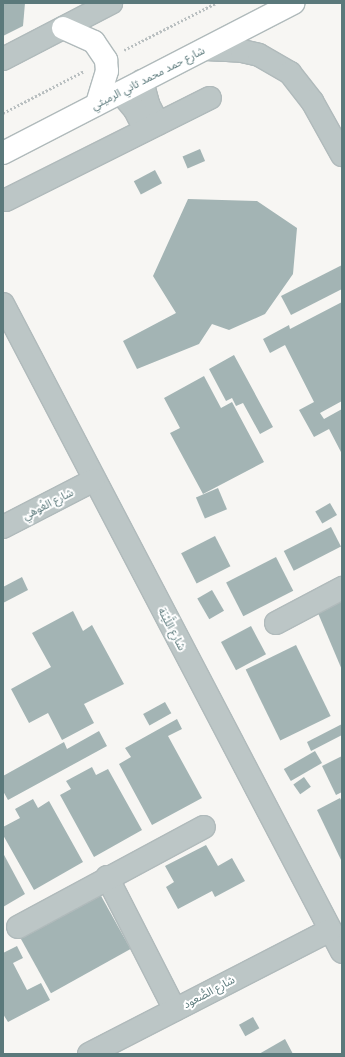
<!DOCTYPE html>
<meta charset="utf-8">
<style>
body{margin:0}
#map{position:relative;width:345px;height:1057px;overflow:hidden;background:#f7f6f3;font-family:"Noto Sans","Noto Sans Arabic",sans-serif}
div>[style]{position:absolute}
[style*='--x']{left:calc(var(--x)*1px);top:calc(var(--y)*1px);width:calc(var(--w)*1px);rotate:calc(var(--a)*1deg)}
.building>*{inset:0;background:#a3b4b4;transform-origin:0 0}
.path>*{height:2.5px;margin-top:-1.25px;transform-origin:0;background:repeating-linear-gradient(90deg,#b9bfc0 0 2px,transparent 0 4px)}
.roads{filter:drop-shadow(1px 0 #b0babb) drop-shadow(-1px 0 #b0babb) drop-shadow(0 1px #b0babb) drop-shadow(0 -1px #b0babb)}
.minor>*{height:22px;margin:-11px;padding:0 11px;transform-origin:11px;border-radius:11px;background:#bcc6c6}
.major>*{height:22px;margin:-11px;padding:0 11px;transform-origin:11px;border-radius:11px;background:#fff}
span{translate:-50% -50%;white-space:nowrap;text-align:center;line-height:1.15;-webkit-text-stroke:4px #fff;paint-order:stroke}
.street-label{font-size:11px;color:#5b797b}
.frame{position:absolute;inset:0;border:4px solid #5b797b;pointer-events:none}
</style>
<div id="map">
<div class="building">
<div style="clip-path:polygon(3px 3px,25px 3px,23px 26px,3px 36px)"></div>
<div style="left:200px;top:149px;width:13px;height:19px;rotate:67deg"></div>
<div style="left:155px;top:170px;width:15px;height:24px;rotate:62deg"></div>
<div style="clip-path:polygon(188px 199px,257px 201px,297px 228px,293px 274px,265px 314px,229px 330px,212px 324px,199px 344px,137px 369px,123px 341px,176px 313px,153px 276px)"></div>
<div style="clip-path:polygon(342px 265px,342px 289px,291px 315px,281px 296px)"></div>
<div style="clip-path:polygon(342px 302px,342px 401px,320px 413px,324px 419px,342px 409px,342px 454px,329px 429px,314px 437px,299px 410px,314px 402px,285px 345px,270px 353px,263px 339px,289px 325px,290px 329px)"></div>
<div style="clip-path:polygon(234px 355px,273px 427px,260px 434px,243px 403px,236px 406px,232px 398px,226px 401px,209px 369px)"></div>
<div style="clip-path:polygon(204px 376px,221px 408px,232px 402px,264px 462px,203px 494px,170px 433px,180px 428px,164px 398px)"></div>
<div style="left:218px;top:488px;width:23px;height:24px;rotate:67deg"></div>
<div style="left:330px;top:503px;width:14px;height:17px;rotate:60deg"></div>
<div style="left:331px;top:527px;width:22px;height:53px;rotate:63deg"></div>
<div style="left:215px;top:536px;width:34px;height:38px;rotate:63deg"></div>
<div style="left:276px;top:557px;width:38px;height:56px;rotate:63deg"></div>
<div style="clip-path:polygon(22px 577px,28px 590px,3px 603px,3px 587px)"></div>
<div style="left:212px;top:590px;width:24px;height:17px;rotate:60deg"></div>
<div style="clip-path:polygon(342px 594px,342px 670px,315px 606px)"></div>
<div style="clip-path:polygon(73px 611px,83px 631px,92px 625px,124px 684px,84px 704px,94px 723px,62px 740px,48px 713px,29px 723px,11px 689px,51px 667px,32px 633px)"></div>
<div style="left:251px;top:626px;width:32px;height:34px;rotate:62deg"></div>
<div style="left:296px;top:645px;width:79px;height:56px;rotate:64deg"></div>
<div style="left:165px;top:702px;width:13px;height:25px;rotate:61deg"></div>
<div style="clip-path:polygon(177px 719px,182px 729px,168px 736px,202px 798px,152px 825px,119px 764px,131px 757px,125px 748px)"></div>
<div style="clip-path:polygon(342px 724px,342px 735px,311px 751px,307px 742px)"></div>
<div style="clip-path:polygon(99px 731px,107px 746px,8px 800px,3px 791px,3px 776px,64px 742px,67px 749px)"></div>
<div style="left:315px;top:751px;width:14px;height:36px;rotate:60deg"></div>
<div style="clip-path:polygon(342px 756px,342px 792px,336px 795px,322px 766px)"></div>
<div style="clip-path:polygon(92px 767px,96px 775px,108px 769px,142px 830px,94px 857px,60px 795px,71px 789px,66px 781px)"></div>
<div style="left:304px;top:777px;width:12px;height:13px;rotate:55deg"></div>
<div style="clip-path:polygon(340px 798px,342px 802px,342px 862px,317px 810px)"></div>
<div style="clip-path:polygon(33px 799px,38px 808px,49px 801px,83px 862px,34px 890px,3px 835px,3px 827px,20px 818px,15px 809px)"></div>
<div style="clip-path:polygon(206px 845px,218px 866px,232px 858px,245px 881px,215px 897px,212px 891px,178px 909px,166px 887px,174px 882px,165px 866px)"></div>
<div style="clip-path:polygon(3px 853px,25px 894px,3px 907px)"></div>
<div style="left:100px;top:894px;width:63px;height:91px;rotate:61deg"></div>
<div style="clip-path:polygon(17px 946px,23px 958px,13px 963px,27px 990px,41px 983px,50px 1000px,8px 1022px,3px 1014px,3px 953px)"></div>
<div style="left:253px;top:1017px;width:13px;height:16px;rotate:61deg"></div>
<div style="clip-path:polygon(285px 1039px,293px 1054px,259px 1054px)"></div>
</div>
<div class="path">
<div style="--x:124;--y:50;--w:103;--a:-27.1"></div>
<div style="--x:3;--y:113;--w:91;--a:-27.4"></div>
</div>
<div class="roads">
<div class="minor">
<div style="--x:206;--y:49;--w:36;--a:3"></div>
<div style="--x:242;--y:51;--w:17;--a:13"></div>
<div style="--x:259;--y:55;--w:36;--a:30"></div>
<div style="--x:290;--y:73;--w:36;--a:52"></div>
<div style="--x:312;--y:101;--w:62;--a:60.9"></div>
<div style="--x:3;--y:59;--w:122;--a:-27.4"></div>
<div style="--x:142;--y:81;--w:24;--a:75"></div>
<div style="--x:148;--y:104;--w:22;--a:63"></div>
<div style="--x:120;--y:92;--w:23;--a:50"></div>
<div style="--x:135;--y:110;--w:22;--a:63"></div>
<div style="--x:6;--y:200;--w:228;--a:-26.6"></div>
<div style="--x:3;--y:304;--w:731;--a:62.38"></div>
<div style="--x:3;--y:527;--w:102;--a:-27.3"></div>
<div style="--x:276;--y:623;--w:75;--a:-27.9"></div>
<div style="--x:107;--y:877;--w:149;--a:62.9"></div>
<div style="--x:18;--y:927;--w:211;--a:-28.3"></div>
<div style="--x:89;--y:1054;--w:271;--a:-27.2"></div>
</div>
<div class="major">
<div style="--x:63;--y:28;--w:34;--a:24"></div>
<div style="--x:94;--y:42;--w:22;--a:56"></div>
<div style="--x:106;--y:60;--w:11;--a:85"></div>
<div style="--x:107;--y:71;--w:34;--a:107"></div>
<div style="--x:3;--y:153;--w:327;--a:-27.3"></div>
</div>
</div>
<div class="street-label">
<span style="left:148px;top:78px;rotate:-27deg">شارع حمد محمد ثاني الرميثي</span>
<span style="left:48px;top:504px;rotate:-27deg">شارع الغُوهي</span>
<span style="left:172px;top:629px;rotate:62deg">شارع اللَّيْنَة</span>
<span style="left:209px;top:992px;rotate:-28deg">شارع الصُّعود</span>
</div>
<div class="frame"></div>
</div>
